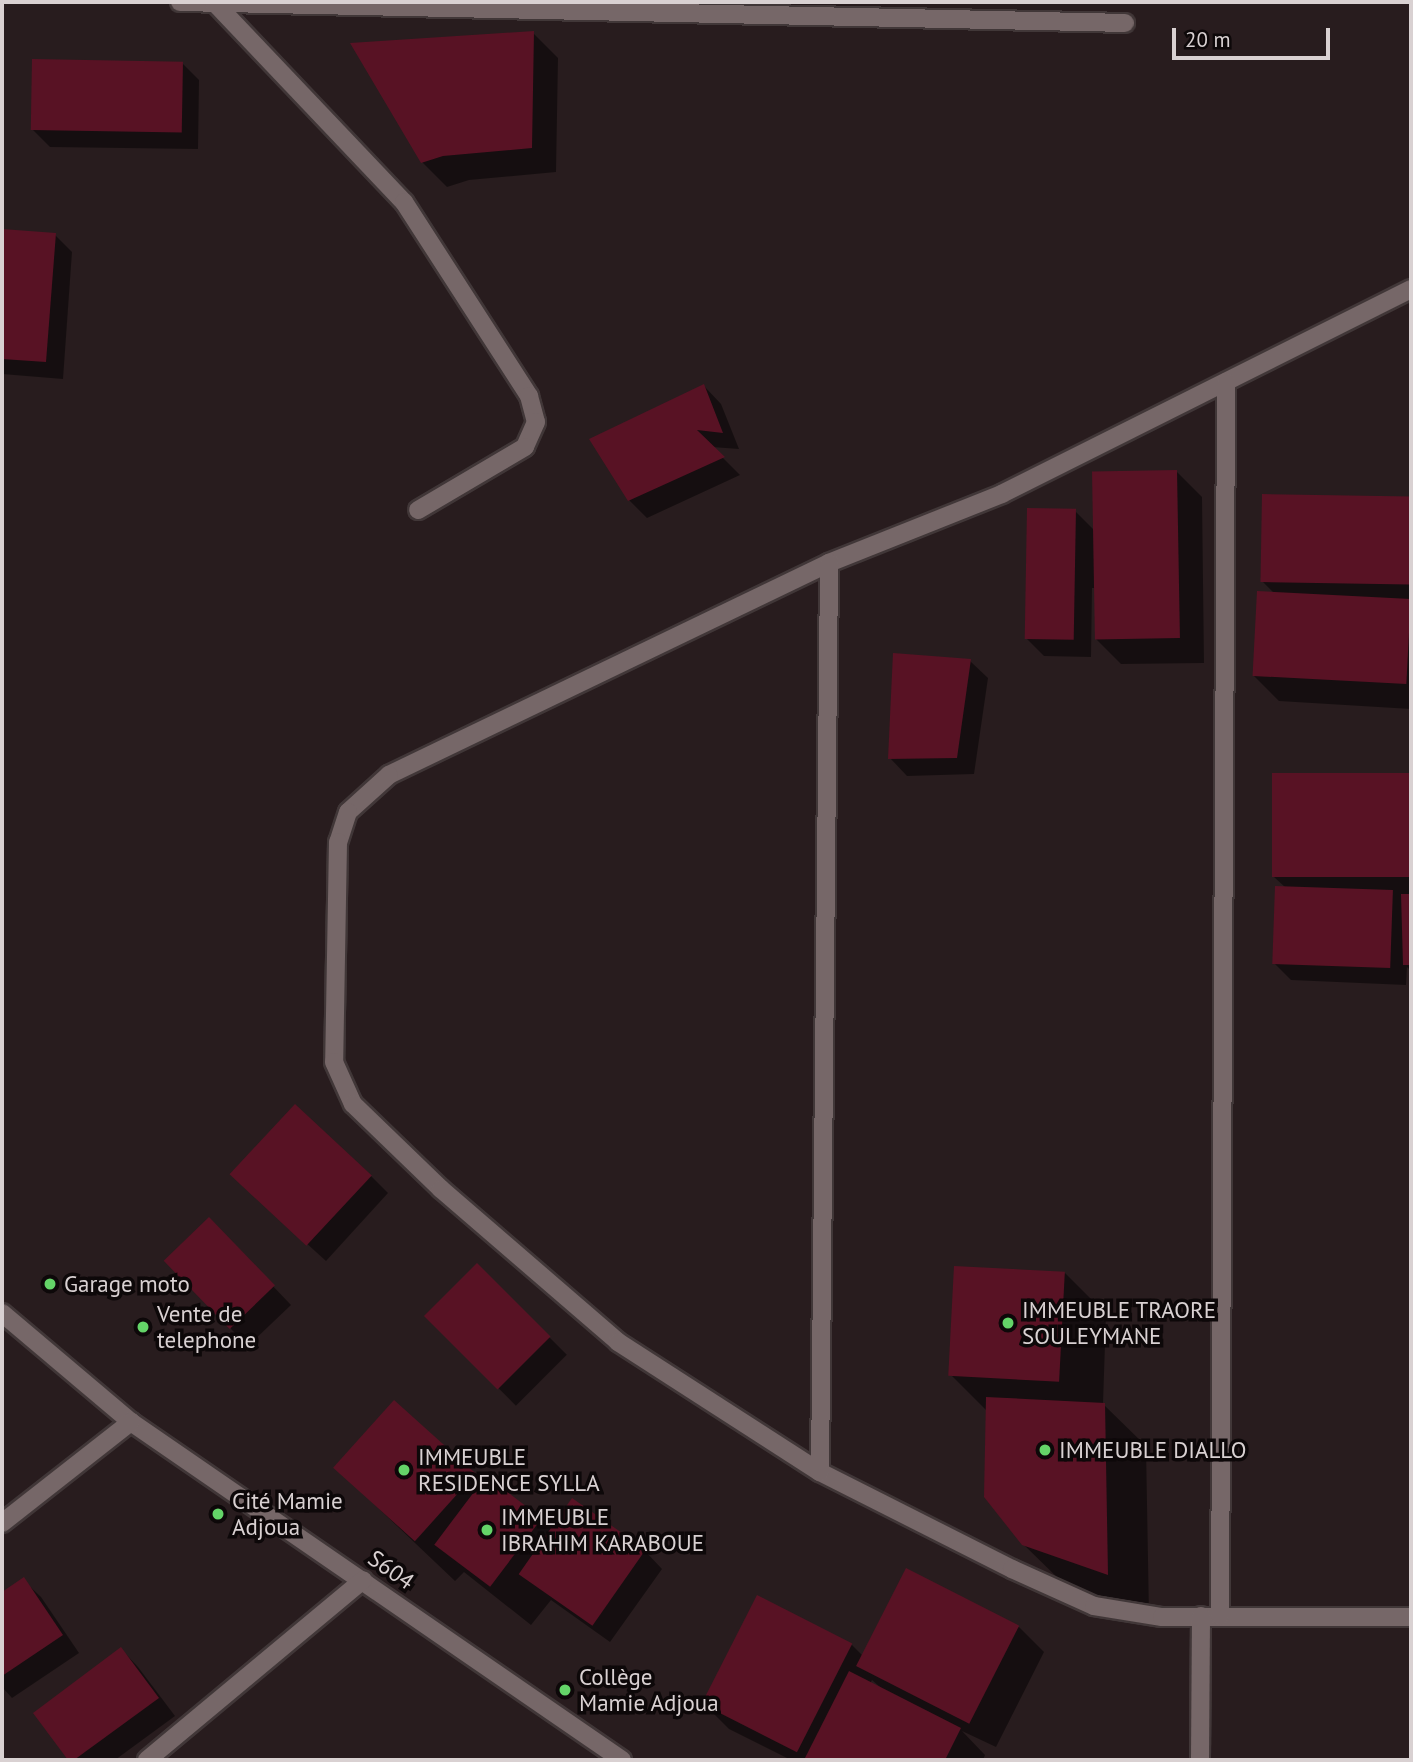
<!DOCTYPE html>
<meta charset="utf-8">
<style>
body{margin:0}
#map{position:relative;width:1413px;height:1762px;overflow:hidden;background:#281c1e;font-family:"PT Sans",sans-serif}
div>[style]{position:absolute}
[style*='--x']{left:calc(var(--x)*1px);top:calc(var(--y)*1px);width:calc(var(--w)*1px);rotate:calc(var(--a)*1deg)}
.shadow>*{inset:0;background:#0007;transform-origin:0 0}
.building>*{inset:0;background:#581224;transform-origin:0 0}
.roads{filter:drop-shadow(2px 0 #413738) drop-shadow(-2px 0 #413738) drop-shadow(0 2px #413738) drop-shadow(0 -2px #413738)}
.minor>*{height:18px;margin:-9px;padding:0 9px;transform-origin:9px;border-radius:9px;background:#766768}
.dots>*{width:19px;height:19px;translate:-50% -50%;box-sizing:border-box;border:4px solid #0d0809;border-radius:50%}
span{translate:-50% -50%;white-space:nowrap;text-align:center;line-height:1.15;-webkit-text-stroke:7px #0d0809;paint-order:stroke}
.poi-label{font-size:23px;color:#d9d1d2}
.left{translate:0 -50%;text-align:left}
.street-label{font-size:23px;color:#d9d1d2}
.frame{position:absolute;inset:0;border:4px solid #d9d1d2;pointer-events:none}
.scale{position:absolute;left:1172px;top:28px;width:158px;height:32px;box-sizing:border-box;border:4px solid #d9d1d2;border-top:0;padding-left:9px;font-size:21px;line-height:24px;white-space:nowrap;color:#d9d1d2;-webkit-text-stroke:5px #0d0809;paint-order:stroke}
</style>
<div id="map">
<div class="shadow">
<div style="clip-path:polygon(533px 33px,558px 58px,556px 172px,469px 180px,447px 187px,422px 162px)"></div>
<div style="clip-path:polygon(182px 63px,199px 80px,198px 149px,50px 147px,32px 129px)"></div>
<div style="clip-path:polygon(2px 231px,55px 235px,72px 252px,63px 379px,2px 374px)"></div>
<div style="clip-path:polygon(704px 386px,721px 404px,739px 449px,712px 447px,740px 475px,647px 518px,629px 500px)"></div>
<div style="clip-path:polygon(1177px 472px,1202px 497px,1204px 663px,1121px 664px,1096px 639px,1095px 588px,1092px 588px,1091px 657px,1044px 656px,1027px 639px,1075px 511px,1094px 530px)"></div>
<div style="clip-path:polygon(1263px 496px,1411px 498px,1411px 709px,1279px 701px,1254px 676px,1275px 594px,1263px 582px)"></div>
<div style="clip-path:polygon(970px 661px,988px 678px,974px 774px,907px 776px,890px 758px)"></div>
<div style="clip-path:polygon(1274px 774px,1411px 775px,1411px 971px,1407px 967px,1406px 985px,1291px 980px,1274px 963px,1286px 888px,1274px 877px)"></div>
<div style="clip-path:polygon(371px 1176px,388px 1193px,326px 1261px,250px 1192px)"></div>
<div style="clip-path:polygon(226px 1237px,291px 1305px,248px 1346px,231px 1329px)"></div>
<div style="left:477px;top:1265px;width:127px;height:72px;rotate:45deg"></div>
<div style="clip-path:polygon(1065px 1273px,1106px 1314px,1103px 1404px,1146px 1446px,1149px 1615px,1066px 1586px,1023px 1544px,988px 1412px,951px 1375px)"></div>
<div style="clip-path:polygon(394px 1402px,482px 1483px,541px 1519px,552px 1530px,572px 1501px,645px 1551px,662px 1569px,610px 1642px,551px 1600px,531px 1625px,464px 1572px,455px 1581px,335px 1467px)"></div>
<div style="clip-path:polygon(23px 1580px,41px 1597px,79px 1653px,12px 1698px,2px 1687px,2px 1594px)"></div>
<div style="clip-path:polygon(evenodd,1019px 1627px,1044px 1652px,996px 1747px,962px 1731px,985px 1755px,983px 1760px,791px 1760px,729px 1729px,704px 1704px,852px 1645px,864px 1657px,1019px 1627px,872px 1680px,881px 1688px,870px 1684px,872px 1680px)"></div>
<div style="clip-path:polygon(121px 1649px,138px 1667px,175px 1716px,115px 1760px,70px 1760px,35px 1713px)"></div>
</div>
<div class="building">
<div style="clip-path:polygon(534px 31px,532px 148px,443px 156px,421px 163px,350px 43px)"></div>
<div style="left:32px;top:59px;width:151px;height:71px;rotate:1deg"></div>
<div style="clip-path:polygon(2px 229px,56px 233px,46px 362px,2px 359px)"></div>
<div style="clip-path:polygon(704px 384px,723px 433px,697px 430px,725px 457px,628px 501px,589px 439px)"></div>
<div style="left:1177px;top:470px;width:168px;height:85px;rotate:89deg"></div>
<div style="left:1262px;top:494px;width:149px;height:88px;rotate:1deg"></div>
<div style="left:1027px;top:508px;width:49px;height:131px;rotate:1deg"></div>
<div style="left:1257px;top:591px;width:154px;height:85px;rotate:3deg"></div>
<div style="clip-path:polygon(893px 653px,971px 659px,957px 758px,888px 759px)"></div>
<div style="left:1272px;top:773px;width:139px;height:104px"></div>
<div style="left:1275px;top:886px;width:118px;height:78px;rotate:2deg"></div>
<div style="clip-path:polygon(1401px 894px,1411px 894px,1411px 965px,1403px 965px)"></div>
<div style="left:295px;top:1104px;width:105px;height:96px;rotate:43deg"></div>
<div style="left:209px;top:1217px;width:95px;height:63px;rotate:46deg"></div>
<div style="left:477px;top:1263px;width:104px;height:75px;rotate:45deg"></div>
<div style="left:954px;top:1266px;width:111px;height:110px;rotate:3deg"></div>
<div style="clip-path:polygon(986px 1397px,1105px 1403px,1108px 1575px,1022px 1545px,984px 1497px)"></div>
<div style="left:394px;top:1400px;width:110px;height:91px;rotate:42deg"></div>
<div style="left:486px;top:1476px;width:70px;height:86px;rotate:37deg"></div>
<div style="left:572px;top:1498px;width:90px;height:93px;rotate:35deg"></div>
<div style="left:906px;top:1568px;width:127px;height:110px;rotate:27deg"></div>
<div style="clip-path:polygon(24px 1577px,63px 1635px,2px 1676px,2px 1592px)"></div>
<div style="left:757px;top:1595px;width:107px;height:122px;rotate:27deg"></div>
<div style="clip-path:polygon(121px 1647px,159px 1698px,74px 1760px,68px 1760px,33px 1713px)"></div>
<div style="clip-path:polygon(849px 1671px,961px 1728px,945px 1760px,804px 1760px)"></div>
</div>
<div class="roads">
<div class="minor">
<div style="--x:180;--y:2;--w:945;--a:1.27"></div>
<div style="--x:214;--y:2;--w:276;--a:46.5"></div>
<div style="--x:404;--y:202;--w:231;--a:57.2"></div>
<div style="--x:529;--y:396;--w:27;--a:75"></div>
<div style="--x:536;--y:422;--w:27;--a:114"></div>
<div style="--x:525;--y:447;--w:124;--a:149.5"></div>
<div style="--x:1411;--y:289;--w:457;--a:153.4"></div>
<div style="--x:1002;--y:494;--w:186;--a:158.3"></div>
<div style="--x:829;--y:563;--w:488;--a:154.3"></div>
<div style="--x:389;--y:775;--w:55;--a:137.9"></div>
<div style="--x:348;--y:812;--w:32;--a:108"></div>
<div style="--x:338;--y:842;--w:220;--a:91"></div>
<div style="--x:334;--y:1062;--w:46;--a:65.7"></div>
<div style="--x:353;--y:1104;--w:122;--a:44"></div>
<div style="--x:441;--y:1189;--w:234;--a:40.8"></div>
<div style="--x:618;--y:1342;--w:240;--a:32.8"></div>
<div style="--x:820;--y:1472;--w:215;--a:26.8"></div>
<div style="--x:1012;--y:1569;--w:90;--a:24.3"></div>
<div style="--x:1094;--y:1606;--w:69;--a:9.2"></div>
<div style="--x:1162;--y:1617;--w:249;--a:0"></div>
<div style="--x:2;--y:1313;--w:169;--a:40.2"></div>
<div style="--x:131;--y:1422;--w:596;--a:34.54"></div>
<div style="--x:820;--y:1472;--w:909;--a:-89.43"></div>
<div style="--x:2;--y:1523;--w:164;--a:-38.1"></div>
<div style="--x:1220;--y:1616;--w:1234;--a:-89.72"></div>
<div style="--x:147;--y:1760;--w:281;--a:-39.8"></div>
<div style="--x:1200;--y:1760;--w:144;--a:-89.6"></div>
</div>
</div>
<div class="dots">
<div style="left:50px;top:1284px;background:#64d468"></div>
<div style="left:1008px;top:1323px;background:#64d468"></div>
<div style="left:143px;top:1327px;background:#64d468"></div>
<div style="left:1045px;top:1450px;background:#64d468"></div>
<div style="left:404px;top:1470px;background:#64d468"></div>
<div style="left:218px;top:1514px;background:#64d468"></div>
<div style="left:487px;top:1530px;background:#64d468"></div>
<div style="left:565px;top:1690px;background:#64d468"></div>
</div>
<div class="poi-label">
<span class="left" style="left:64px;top:1284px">Garage moto</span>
<span class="left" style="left:1022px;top:1323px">IMMEUBLE TRAORE<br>SOULEYMANE</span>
<span class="left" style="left:157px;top:1327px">Vente de<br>telephone</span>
<span class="left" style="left:1059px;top:1450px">IMMEUBLE DIALLO</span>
<span class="left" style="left:418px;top:1470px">IMMEUBLE<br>RESIDENCE SYLLA</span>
<span class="left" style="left:232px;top:1514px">Cité Mamie<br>Adjoua</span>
<span class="left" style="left:501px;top:1530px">IMMEUBLE<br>IBRAHIM KARABOUE</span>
<span class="left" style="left:579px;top:1690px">Collège<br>Mamie Adjoua</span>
</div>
<div class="street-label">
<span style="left:391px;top:1570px;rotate:35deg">S604</span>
</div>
<div class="frame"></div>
<div class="scale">20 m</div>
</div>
